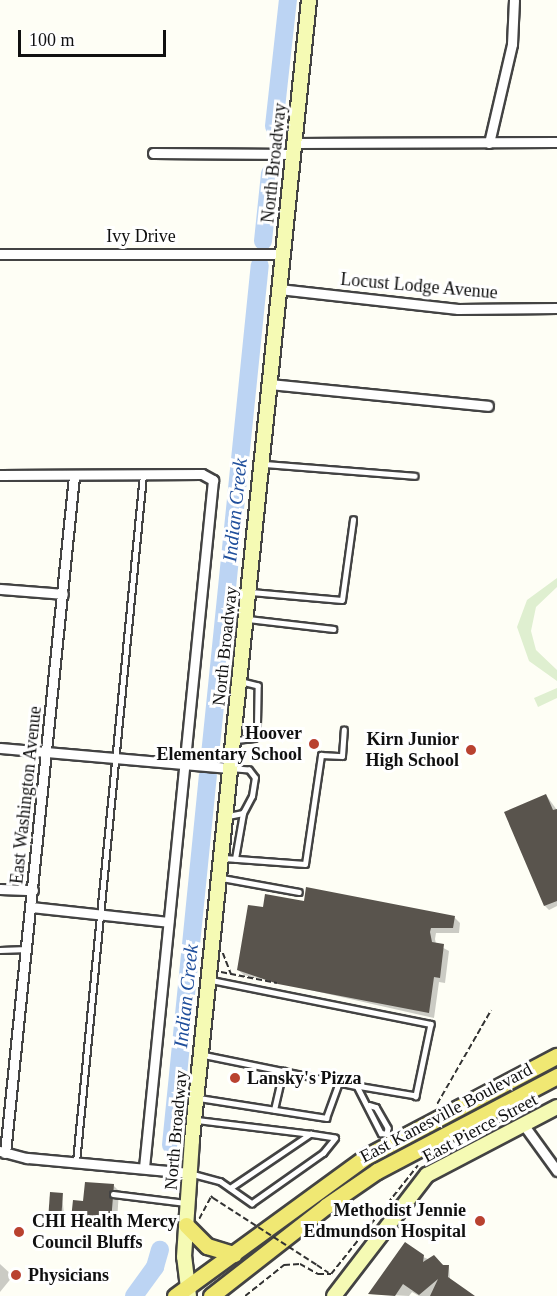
<!DOCTYPE html>
<style>
body{margin:0}
#map{position:relative;width:557px;height:1296px;overflow:hidden;background:#fefef5;font-family:Georgia,serif}
div>[style]{position:absolute}
[style*='--x']{left:calc(var(--x)*1px);top:calc(var(--y)*1px);width:calc(var(--w)*1px);rotate:calc(var(--a)*1deg)}
.pitch>*{inset:0;background:#dfefd0}
.shadow>*{inset:0;background:#0003}
.river>*{height:18px;margin:-9px;padding:0 9px;transform-origin:9px;border-radius:9px;background:#bcd4f3}
.building>*{inset:0;background:#59544d;transform-origin:0 0}
.path>*{height:1.5px;margin-top:-0.75px;transform-origin:0;background:repeating-linear-gradient(90deg,#323232 0 6px,transparent 0 9px)}
.roads{filter:drop-shadow(2px 0 #434343) drop-shadow(-2px 0 #434343) drop-shadow(0 2px #434343) drop-shadow(0 -2px #434343)}
.lane>*{height:4.5px;margin:-2.25px;padding:0 2.25px;transform-origin:2.25px;border-radius:2.25px;background:#fff}
.street>*{height:9px;margin:-4.5px;padding:0 4.5px;transform-origin:4.5px;border-radius:4.5px;background:#fff}
.secondary>*{height:14px;margin:-7px;padding:0 7px;transform-origin:7px;border-radius:7px;background:#f5fab4}
.primary>*{height:15px;margin:-7.5px;padding:0 7.5px;transform-origin:7.5px;border-radius:7.5px;background:#f0e873}
.path-bridge>*{height:1.5px;margin-top:-0.75px;transform-origin:0;background:repeating-linear-gradient(90deg,#323232 0 6px,transparent 0 9px)}
.dots>*{width:16px;height:16px;translate:-50% -50%;box-sizing:border-box;border:3px solid #fff;border-radius:50%}
span{translate:-50% -50%;white-space:nowrap;text-align:center;line-height:1.15;-webkit-text-stroke:6px #fff;paint-order:stroke}
.street-label{font-size:18px;color:#101010}
.poi-label{font-size:18px;color:#101010;font-weight:700}
.right{translate:-100% -50%;text-align:right}
.left{translate:0 -50%;text-align:left}
.water-label{font-size:20px;color:#204f9c;font-style:italic}
.scale{position:absolute;left:18px;top:30px;width:148px;height:27px;box-sizing:border-box;border:3px solid #101010;border-top:0;padding-left:8px;font-size:18px;line-height:21px;white-space:nowrap;color:#101010;-webkit-text-stroke:4px #fff;paint-order:stroke}
</style>
<div id="map">
<div class="pitch">
<div style="clip-path:polygon(557px 578px,557px 587px,536px 607px,531px 631px,536px 650px,557px 670px,557px 681px,529px 661px,517px 627px,527px 600px)"></div>
<div style="clip-path:polygon(557px 688px,557px 698px,538px 707px,534px 698px)"></div>
</div>
<div class="shadow">
<div style="clip-path:polygon(546px 795px,557px 810px,557px 906px,549px 910px,545px 906px)"></div>
<div style="clip-path:polygon(305px 903px,454px 917px,460px 923px,459px 933px,436px 933px,435px 939px,436px 944px,449px 951px,445px 983px,439px 982px,434px 1018px,244px 975px,238px 970px,264px 909px)"></div>
<div style="clip-path:polygon(113px 1185px,119px 1191px,117px 1221px,77px 1218px,77px 1221px,116px 1227px,79px 1224px,73px 1219px,85px 1203px)"></div>
<div style="clip-path:polygon(62px 1195px,64px 1214px,53px 1213px,50px 1210px)"></div>
<div style="clip-path:polygon(423px 1257px,449px 1267px,450px 1280px,473px 1296px,419px 1296px,412px 1292px,409px 1296px,370px 1294px)"></div>
<div style="clip-path:polygon(0 1264px,13px 1276px,0 1292px)"></div>
</div>
<div class="river">
<div style="--x:274;--y:126;--w:127;--a:-83.7"></div>
<div style="--x:263;--y:241;--w:68;--a:-84.1"></div>
<div style="--x:210;--y:755;--w:492;--a:-84.2"></div>
<div style="--x:171;--y:1145;--w:371;--a:-84.3"></div>
<div style="--x:134;--y:1296;--w:36;--a:-54"></div>
<div style="--x:155;--y:1267;--w:18;--a:-74"></div>
</div>
<div class="building">
<div style="clip-path:polygon(546px 794px,553px 810px,557px 809px,557px 901px,544px 906px,504px 812px)"></div>
<div style="clip-path:polygon(306px 887px,455px 916px,453px 928px,431px 928px,430px 932px,432px 942px,444px 944px,440px 978px,434px 977px,429px 1013px,278px 984px,237px 970px,248px 905px,263px 907px,265px 894px,304px 901px)"></div>
<div style="clip-path:polygon(85px 1182px,114px 1184px,111px 1222px,71px 1219px,73px 1200px,83px 1201px)"></div>
<div style="left:50px;top:1192px;width:13px;height:19px;rotate:4deg"></div>
<div style="clip-path:polygon(405px 1242px,424px 1255px,423px 1262px,434px 1255px,443px 1265px,449px 1265px,448px 1277px,475px 1296px,430px 1296px,438px 1279px,419px 1295px,403px 1284px,395px 1296px,368px 1294px)"></div>
</div>
<div class="path">
<div style="--x:223;--y:953;--w:22;--a:69"></div>
<div style="--x:221;--y:972;--w:57;--a:11.1"></div>
<div style="--x:437;--y:1104;--w:108;--a:-60.1"></div>
<div style="--x:467;--y:1139;--w:58;--a:-26.6"></div>
<div style="--x:199;--y:1219;--w:26;--a:-62"></div>
<div style="--x:211;--y:1196;--w:3;--a:45"></div>
<div style="--x:317;--y:1265;--w:14;--a:34"></div>
<div style="--x:245;--y:1296;--w:50;--a:-38.5"></div>
<div style="--x:284;--y:1265;--w:16;--a:-4"></div>
<div style="--x:300;--y:1264;--w:21;--a:29"></div>
<div style="--x:318;--y:1274;--w:13;--a:0"></div>
<div style="--x:331;--y:1274;--w:139;--a:-51.4"></div>
</div>
<div class="roads">
<div class="lane">
<div style="--x:264;--y:464;--w:151;--a:4.5"></div>
<div style="--x:251;--y:592;--w:91;--a:5"></div>
<div style="--x:342;--y:600;--w:81;--a:-82.2"></div>
<div style="--x:248;--y:619;--w:86;--a:6.7"></div>
<div style="--x:236;--y:740;--w:18;--a:-6"></div>
<div style="--x:254;--y:738;--w:13;--a:-77"></div>
<div style="--x:257;--y:725;--w:39;--a:-89"></div>
<div style="--x:258;--y:686;--w:16;--a:-166"></div>
<div style="--x:228;--y:816;--w:15;--a:-11"></div>
<div style="--x:243;--y:813;--w:19;--a:-62"></div>
<div style="--x:252;--y:796;--w:18;--a:-81"></div>
<div style="--x:255;--y:778;--w:10;--a:-127"></div>
<div style="--x:249;--y:770;--w:16;--a:-176"></div>
<div style="--x:224;--y:858;--w:81;--a:4.2"></div>
<div style="--x:305;--y:864;--w:110;--a:-81.6"></div>
<div style="--x:321;--y:755;--w:21;--a:3"></div>
<div style="--x:342;--y:756;--w:26;--a:-86"></div>
<div style="--x:235;--y:859;--w:47;--a:-80.1"></div>
<div style="--x:222;--y:878;--w:78;--a:10.3"></div>
<div style="--x:0;--y:950;--w:27;--a:-2"></div>
<div style="--x:211;--y:980;--w:224;--a:11.3"></div>
<div style="--x:431;--y:1024;--w:74;--a:101.8"></div>
<div style="--x:416;--y:1096;--w:60;--a:-170.4"></div>
<div style="--x:204;--y:1055;--w:156;--a:11.5"></div>
<div style="--x:357;--y:1086;--w:53;--a:62.9"></div>
<div style="--x:381;--y:1133;--w:6;--a:9"></div>
<div style="--x:199;--y:1098;--w:129;--a:8.9"></div>
<div style="--x:326;--y:1118;--w:38;--a:-70"></div>
<div style="--x:369;--y:1105;--w:7;--a:16"></div>
<div style="--x:376;--y:1107;--w:24;--a:60"></div>
<div style="--x:388;--y:1128;--w:6;--a:99"></div>
<div style="--x:274;--y:1110;--w:40;--a:-77"></div>
<div style="--x:197;--y:1120;--w:115;--a:7"></div>
<div style="--x:76;--y:1162;--w:690;--a:-84.43"></div>
<div style="--x:193;--y:1174;--w:28;--a:15"></div>
<div style="--x:220;--y:1181;--w:39;--a:35"></div>
<div style="--x:252;--y:1203;--w:87;--a:-35.2"></div>
<div style="--x:323;--y:1153;--w:19;--a:-51"></div>
<div style="--x:335;--y:1138;--w:24;--a:-171"></div>
<div style="--x:311;--y:1134;--w:97;--a:146"></div>
<div style="--x:113;--y:1194;--w:73;--a:7.1"></div>
</div>
<div class="street">
<div style="--x:294;--y:143;--w:263;--a:-0.2"></div>
<div style="--x:489;--y:143;--w:102;--a:-76.9"></div>
<div style="--x:512;--y:44;--w:44;--a:-87.4"></div>
<div style="--x:153;--y:153;--w:140;--a:0.4"></div>
<div style="--x:0;--y:254;--w:283;--a:0"></div>
<div style="--x:279;--y:289;--w:180;--a:6.4"></div>
<div style="--x:458;--y:309;--w:99;--a:-0.6"></div>
<div style="--x:269;--y:384;--w:220;--a:5.7"></div>
<div style="--x:0;--y:475;--w:202;--a:-0.3"></div>
<div style="--x:202;--y:474;--w:13;--a:29"></div>
<div style="--x:213;--y:480;--w:691;--a:95.73"></div>
<div style="--x:0;--y:589;--w:63;--a:4.5"></div>
<div style="--x:0;--y:748;--w:231;--a:5"></div>
<div style="--x:0;--y:889;--w:33;--a:2"></div>
<div style="--x:31;--y:907;--w:138;--a:6.2"></div>
<div style="--x:523;--y:1124;--w:58;--a:54.1"></div>
<div style="--x:0;--y:1151;--w:28;--a:15"></div>
<div style="--x:27;--y:1158;--w:164;--a:5.3"></div>
<div style="--x:5;--y:1153;--w:681;--a:-84.18"></div>
</div>
<div class="secondary">
<div style="--x:189;--y:1296;--w:39;--a:-97"></div>
<div style="--x:184;--y:1257;--w:117;--a:-86.1"></div>
<div style="--x:192;--y:1140;--w:1146;--a:-84.14"></div>
<div style="--x:334;--y:1296;--w:153;--a:-52.5"></div>
<div style="--x:427;--y:1175;--w:147;--a:-27.6"></div>
</div>
<div class="primary">
<div style="--x:186;--y:1225;--w:30;--a:45"></div>
<div style="--x:207;--y:1246;--w:28;--a:17"></div>
<div style="--x:175;--y:1296;--w:238;--a:-36.1"></div>
<div style="--x:367;--y:1156;--w:215;--a:-27.8"></div>
<div style="--x:211;--y:1296;--w:146;--a:-38"></div>
<div style="--x:326;--y:1206;--w:62;--a:-34.5"></div>
<div style="--x:377;--y:1171;--w:204;--a:-27.8"></div>
</div>
</div>
<div class="path-bridge">
<div style="--x:213;--y:1198;--w:124;--a:32.8"></div>
</div>
<div class="dots">
<div style="left:314px;top:744px;background:#b94230"></div>
<div style="left:471px;top:750px;background:#b94230"></div>
<div style="left:235px;top:1078px;background:#b94230"></div>
<div style="left:480px;top:1221px;background:#b94230"></div>
<div style="left:19px;top:1232px;background:#b94230"></div>
<div style="left:16px;top:1275px;background:#b94230"></div>
</div>
<div class="street-label">
<span style="left:274px;top:163px;rotate:-84deg">North Broadway</span>
<span style="left:141px;top:236px">Ivy Drive</span>
<span style="left:419px;top:286px;rotate:5deg">Locust Lodge Avenue</span>
<span style="left:225px;top:646px;rotate:-84deg">North Broadway</span>
<span style="left:26px;top:795px;rotate:-84deg">East Washington Avenue</span>
<span style="left:446px;top:1113px;rotate:-28deg">East Kanesville Boulevard</span>
<span style="left:480px;top:1128px;rotate:-28deg">East Pierce Street</span>
<span style="left:176px;top:1130px;rotate:-85deg">North Broadway</span>
</div>
<div class="poi-label">
<span class="right" style="left:302px;top:744px">Hoover<br>Elementary School</span>
<span class="right" style="left:459px;top:750px">Kirn Junior<br>High School</span>
<span class="left" style="left:247px;top:1078px">Lansky's Pizza</span>
<span class="right" style="left:466px;top:1221px">Methodist Jennie<br>Edmundson Hospital</span>
<span class="left" style="left:32px;top:1232px">CHI Health Mercy<br>Council Bluffs</span>
<span class="left" style="left:28px;top:1275px">Physicians</span>
</div>
<div class="water-label">
<span style="left:235px;top:510px;rotate:-84deg">Indian Creek</span>
<span style="left:186px;top:996px;rotate:-84deg">Indian Creek</span>
</div>
<div class="scale">100 m</div>
</div>
